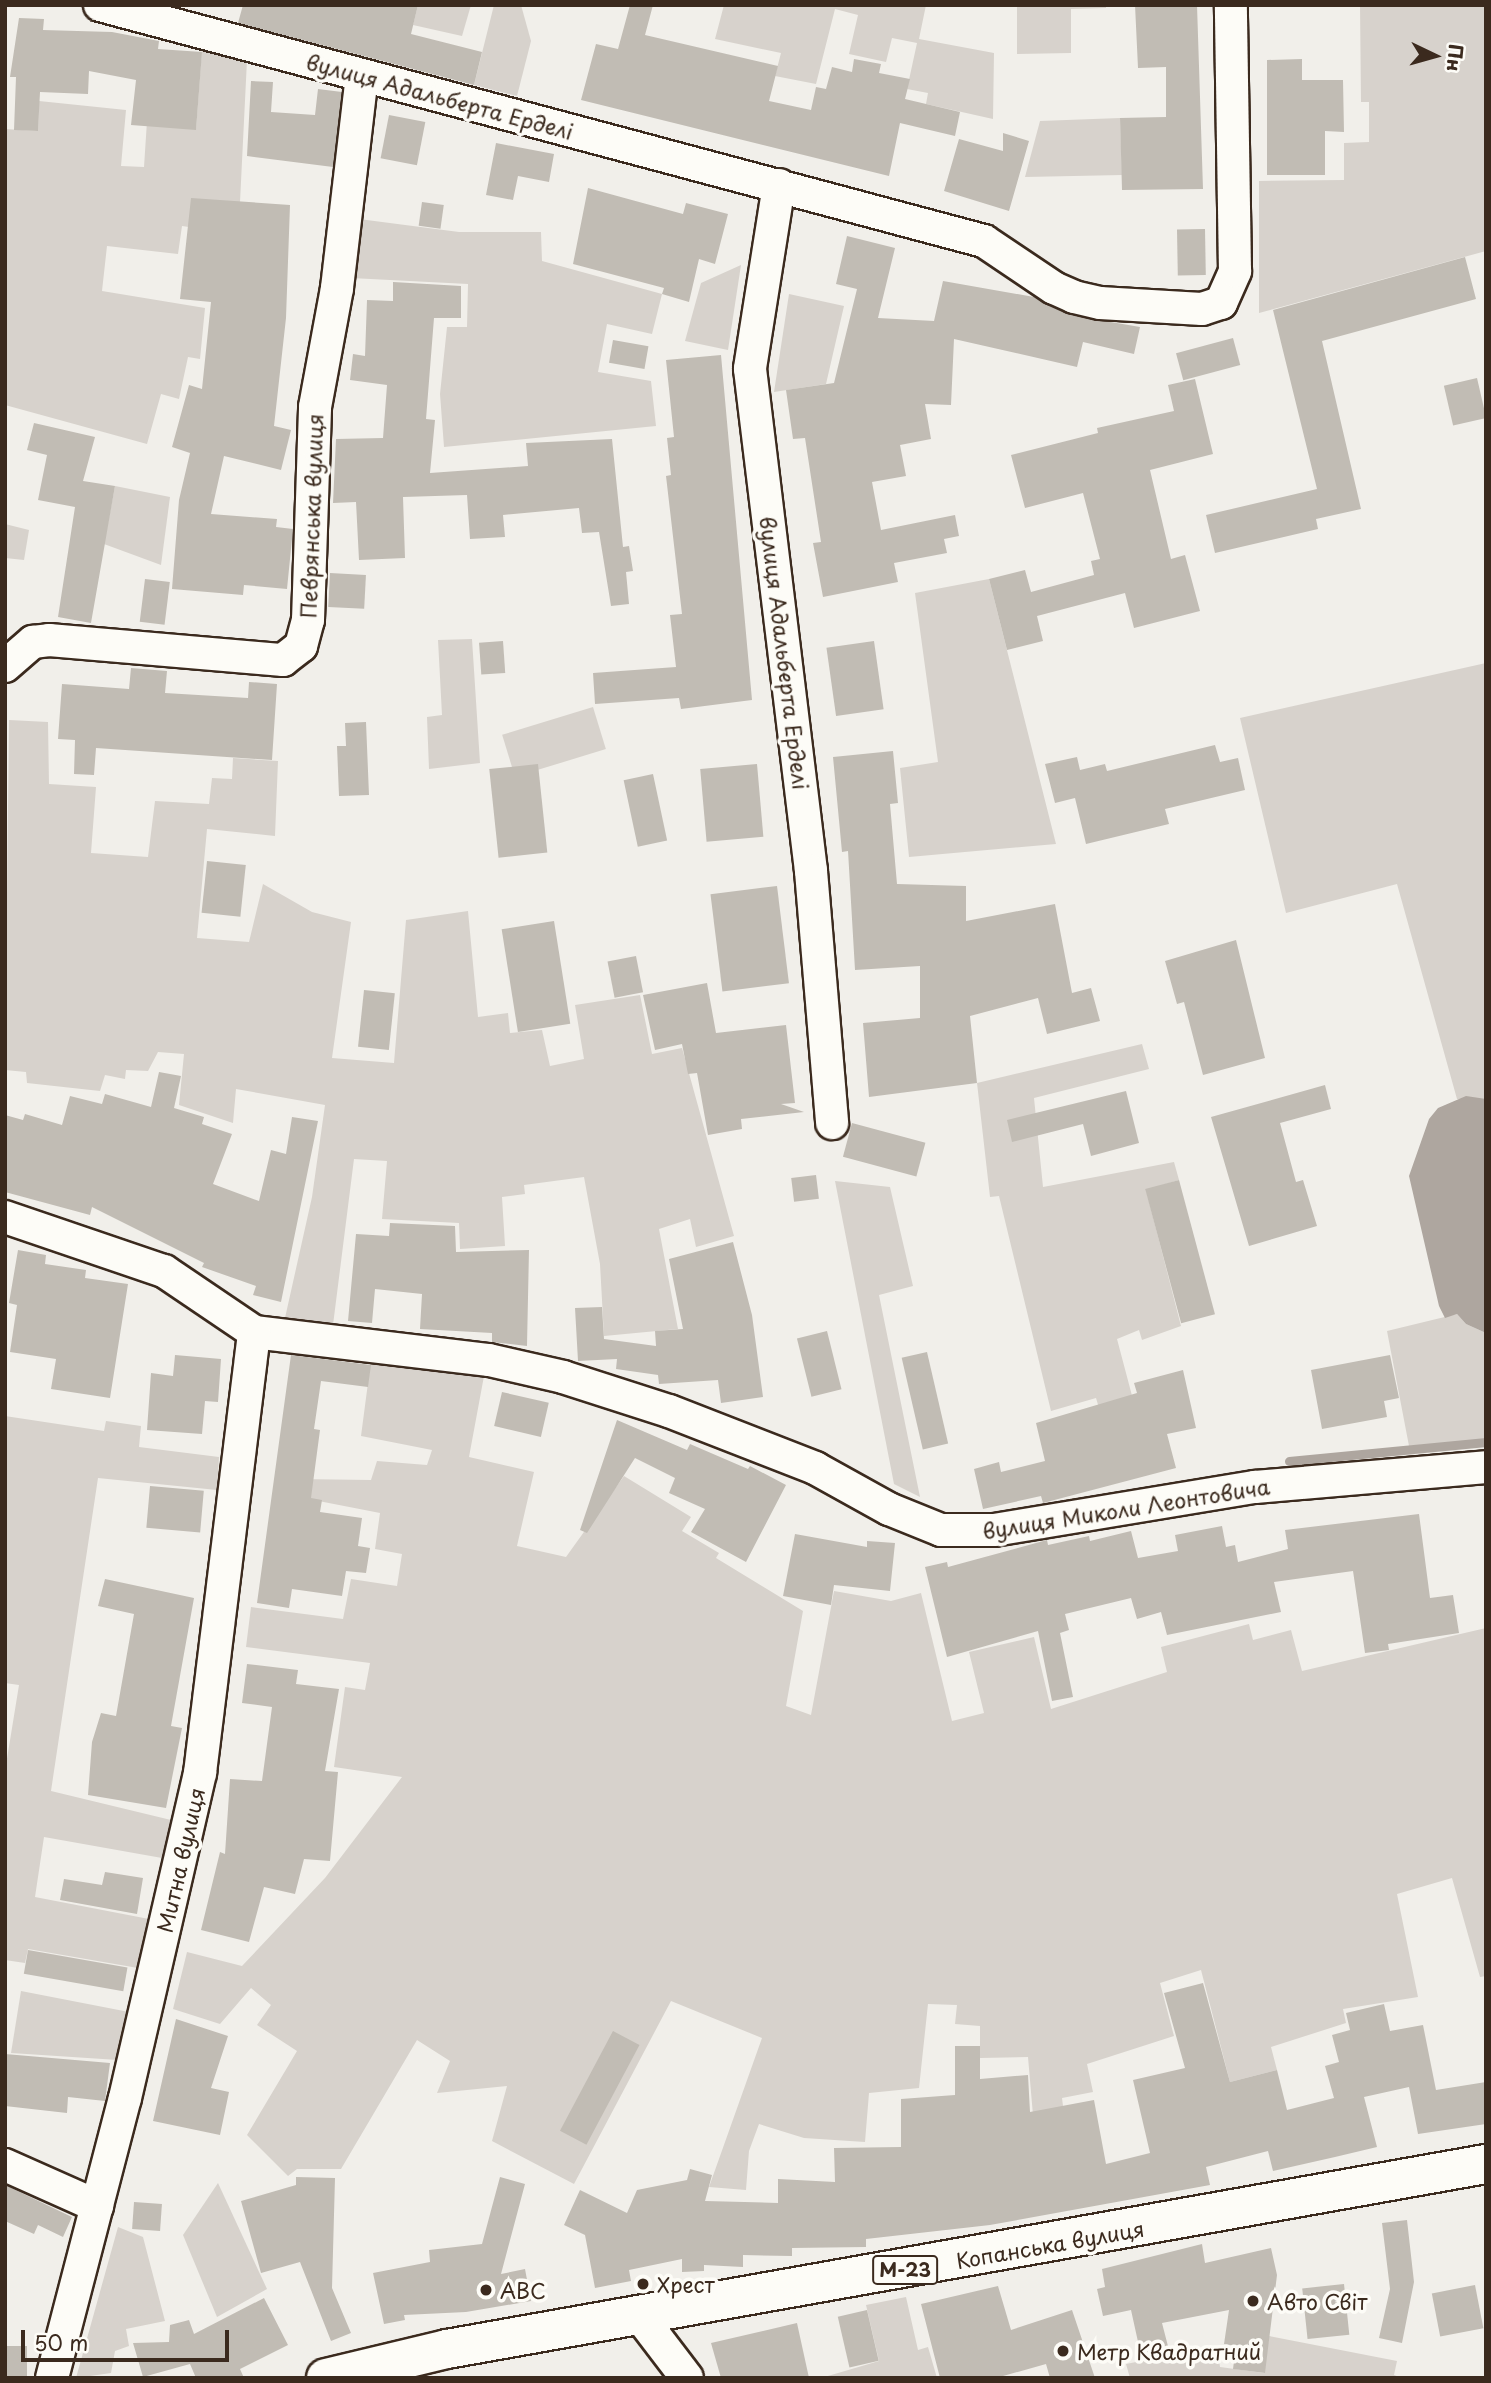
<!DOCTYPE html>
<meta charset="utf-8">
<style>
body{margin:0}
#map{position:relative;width:1491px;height:2383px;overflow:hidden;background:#f1efea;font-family:"Playpen Sans",sans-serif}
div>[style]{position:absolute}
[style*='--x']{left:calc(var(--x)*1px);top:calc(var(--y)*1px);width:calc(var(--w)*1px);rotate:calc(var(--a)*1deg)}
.green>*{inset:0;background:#d7d2cc;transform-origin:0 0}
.water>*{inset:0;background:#aea69f}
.stream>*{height:9px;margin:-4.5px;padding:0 4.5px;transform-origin:4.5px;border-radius:4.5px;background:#aea69f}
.building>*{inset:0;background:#c1bcb4;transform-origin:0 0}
.roads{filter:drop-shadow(2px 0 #3b2a1e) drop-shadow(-2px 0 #3b2a1e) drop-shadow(0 2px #3b2a1e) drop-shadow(0 -2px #3b2a1e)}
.minor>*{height:32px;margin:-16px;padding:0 16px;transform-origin:16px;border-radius:16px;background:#fdfcf7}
.trunk>*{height:38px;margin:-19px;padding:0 19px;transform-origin:19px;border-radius:19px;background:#fdfcf7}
.dots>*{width:19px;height:19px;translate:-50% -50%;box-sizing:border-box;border:4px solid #fdfcf7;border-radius:50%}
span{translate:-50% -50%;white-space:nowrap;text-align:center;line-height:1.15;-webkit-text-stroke:7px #fdfcf7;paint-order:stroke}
.shield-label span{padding:2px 5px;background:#fdfcf7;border:2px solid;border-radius:5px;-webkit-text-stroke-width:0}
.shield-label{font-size:19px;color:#3b2a1e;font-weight:700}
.street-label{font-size:21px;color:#3b2a1e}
.poi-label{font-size:21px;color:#3b2a1e}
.left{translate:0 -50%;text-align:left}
.frame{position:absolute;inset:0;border:7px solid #3b2a1e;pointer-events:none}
.north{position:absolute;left:1400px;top:21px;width:70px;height:70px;-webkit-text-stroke:5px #fdfcf7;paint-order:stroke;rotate:95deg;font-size:19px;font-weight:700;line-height:28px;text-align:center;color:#3b2a1e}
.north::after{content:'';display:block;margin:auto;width:24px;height:32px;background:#3b2a1e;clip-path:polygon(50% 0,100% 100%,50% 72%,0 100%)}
.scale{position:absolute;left:21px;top:2330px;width:208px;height:32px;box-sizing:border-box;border:4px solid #3b2a1e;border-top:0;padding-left:9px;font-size:21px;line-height:24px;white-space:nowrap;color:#3b2a1e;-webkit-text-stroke:5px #fdfcf7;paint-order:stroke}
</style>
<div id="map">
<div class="green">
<div style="clip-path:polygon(418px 5px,471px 5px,462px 36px,413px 25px)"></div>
<div style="clip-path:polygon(494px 5px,521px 5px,531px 41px,517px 96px,474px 85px)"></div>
<div style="clip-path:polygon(724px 5px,926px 5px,919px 39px,994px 53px,993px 119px,926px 104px,928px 93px,907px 89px,917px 43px,892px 38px,886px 62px,849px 54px,858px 15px,835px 9px,816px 84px,775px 76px,781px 53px,715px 39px)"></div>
<div style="clip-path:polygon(1017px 5px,1106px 5px,1106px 8px,1071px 9px,1071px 53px,1017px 54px)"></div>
<div style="clip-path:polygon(1360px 5px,1486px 5px,1486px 251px,1259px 313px,1259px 181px,1344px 180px,1344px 143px,1369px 142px,1369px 102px,1361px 102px)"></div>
<div style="clip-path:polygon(202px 49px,247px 60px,240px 202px,189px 227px,182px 226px,178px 254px,107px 246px,102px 291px,205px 308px,200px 359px,188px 357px,179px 399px,161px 394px,147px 444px,5px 405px,5px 129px,38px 131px,39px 101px,126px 110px,121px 166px,144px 167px,147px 121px,196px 129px)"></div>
<div style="clip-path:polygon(1120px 118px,1122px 175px,1025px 177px,1040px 121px)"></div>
<div style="clip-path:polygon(359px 219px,459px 232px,541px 232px,542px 261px,662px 294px,652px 334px,607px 324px,598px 372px,651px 381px,656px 426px,444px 447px,440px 394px,447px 327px,467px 327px,468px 284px,351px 278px)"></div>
<div style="clip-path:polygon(741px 265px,728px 350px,685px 341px,701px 283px)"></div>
<div style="clip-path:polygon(789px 294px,844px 306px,826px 384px,774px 392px)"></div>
<div style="clip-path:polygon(115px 486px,170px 497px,161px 565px,104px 544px)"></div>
<div style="clip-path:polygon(5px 524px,29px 530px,24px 560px,5px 558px)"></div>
<div style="clip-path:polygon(989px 579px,1056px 844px,909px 857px,900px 768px,938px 762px,915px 593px)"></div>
<div style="clip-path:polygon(472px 639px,480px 763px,429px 769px,427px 717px,442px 715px,438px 640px)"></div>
<div style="clip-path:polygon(1486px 663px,1486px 1099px,1457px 1099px,1397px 884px,1286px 913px,1240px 718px)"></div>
<div style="left:593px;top:707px;width:44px;height:95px;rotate:73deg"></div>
<div style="clip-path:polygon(9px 720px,48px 722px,49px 784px,96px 787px,91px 853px,148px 857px,155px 801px,209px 804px,212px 778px,232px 779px,233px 758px,278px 761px,275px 836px,207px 829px,197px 938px,249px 942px,263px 884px,312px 912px,351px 922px,332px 1058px,394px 1063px,406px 920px,468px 911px,478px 1017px,508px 1013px,510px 1033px,542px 1030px,550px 1066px,584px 1059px,575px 1005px,640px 995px,652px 1054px,682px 1048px,734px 1236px,696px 1247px,690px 1219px,659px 1229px,678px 1329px,604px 1336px,600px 1264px,584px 1177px,524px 1185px,525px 1194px,502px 1197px,505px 1246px,460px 1249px,459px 1223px,382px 1219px,387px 1161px,354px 1159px,333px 1325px,285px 1318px,312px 1197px,325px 1105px,236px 1089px,233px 1123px,179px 1105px,184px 1054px,158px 1052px,148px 1071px,126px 1070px,125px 1079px,105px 1075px,100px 1091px,27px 1083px,26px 1072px,5px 1070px)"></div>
<div style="clip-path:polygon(1142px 1044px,1149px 1069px,1034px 1098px,1043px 1187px,1174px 1162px,1179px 1180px,1146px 1190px,1181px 1326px,1142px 1340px,1139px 1330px,1117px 1339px,1135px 1407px,1102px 1418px,1096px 1398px,1051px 1411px,999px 1196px,990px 1197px,977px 1083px)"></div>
<div style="clip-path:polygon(835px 1181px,890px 1187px,913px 1286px,879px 1295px,920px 1497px,894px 1484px)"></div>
<div style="clip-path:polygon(1457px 1314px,1466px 1324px,1486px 1333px,1486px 1439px,1409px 1446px,1387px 1331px)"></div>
<div style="clip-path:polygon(371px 1360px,484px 1376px,469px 1457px,534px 1472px,517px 1546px,566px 1557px,624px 1476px,691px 1517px,682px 1531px,719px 1553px,716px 1558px,803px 1611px,786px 1706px,811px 1715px,834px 1591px,891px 1601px,921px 1593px,952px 1721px,984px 1713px,969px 1652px,1034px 1637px,1051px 1709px,1167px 1672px,1161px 1647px,1249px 1624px,1253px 1640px,1291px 1630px,1302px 1671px,1486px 1628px,1486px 1976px,1480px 1977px,1452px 1878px,1397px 1894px,1418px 1997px,1343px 2009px,1346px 2023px,1271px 2047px,1277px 2070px,1230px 2082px,1201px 1970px,1160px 1983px,1174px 2036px,1087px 2064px,1093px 2092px,1062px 2098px,1065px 2122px,1034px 2127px,1028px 2057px,980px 2058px,980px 2026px,955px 2024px,957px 2005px,928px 2004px,919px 2088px,869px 2093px,865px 2142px,804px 2138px,759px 2124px,749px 2151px,746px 2190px,709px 2187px,762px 2038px,671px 2001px,574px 2184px,492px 2141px,507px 2086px,437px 2093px,450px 2061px,417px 2040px,341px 2169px,297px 2169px,288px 2176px,247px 2135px,297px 2051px,257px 2025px,271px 2005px,251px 1988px,220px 2024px,173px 2009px,187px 1952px,242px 1966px,325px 1878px,402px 1777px,334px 1767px,345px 1687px,365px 1690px,370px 1663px,246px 1647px,251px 1607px,343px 1619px,351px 1579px,397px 1586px,402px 1554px,375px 1549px,380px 1513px,293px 1496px,296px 1479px,371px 1480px,377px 1461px,427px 1465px,432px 1450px,361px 1436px)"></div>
<div style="clip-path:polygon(5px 1416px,104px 1431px,106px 1421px,141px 1426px,139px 1447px,219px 1457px,217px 1490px,98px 1478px,51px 1791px,171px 1820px,162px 1858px,44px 1837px,35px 1897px,149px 1919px,138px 1968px,28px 1949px,25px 1963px,5px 1960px,5px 1771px,19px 1685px,5px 1683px)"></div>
<div style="clip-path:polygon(21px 1991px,129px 2012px,118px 2060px,11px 2053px)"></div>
<div style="clip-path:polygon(218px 2183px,267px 2289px,217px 2317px,183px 2235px)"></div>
<div style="clip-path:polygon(118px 2227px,143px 2237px,165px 2321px,126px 2329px,129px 2346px,115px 2351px,111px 2373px,76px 2378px)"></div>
<div style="clip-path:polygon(906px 2297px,918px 2350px,928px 2347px,937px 2378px,821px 2378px,879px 2361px,866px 2305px)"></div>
<div style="clip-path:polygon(1269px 2336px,1397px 2361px,1394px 2375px,1402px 2378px,1130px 2378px,1126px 2364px,1217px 2346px,1220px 2367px,1264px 2373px)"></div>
</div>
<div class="water">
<div style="clip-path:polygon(1466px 1096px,1486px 1099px,1486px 1333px,1466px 1324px,1457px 1314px,1445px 1318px,1439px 1306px,1409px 1176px,1429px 1119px,1438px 1108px)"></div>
</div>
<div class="stream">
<div style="--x:1289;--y:1461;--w:198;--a:-5.5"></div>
</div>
<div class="building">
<div style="clip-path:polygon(243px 5px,418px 5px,411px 34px,482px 52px,474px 85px,238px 23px)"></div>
<div style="clip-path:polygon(630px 5px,653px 5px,645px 35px,778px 66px,769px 101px,811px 110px,816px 87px,826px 89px,832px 67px,852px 72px,854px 59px,881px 64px,879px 73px,910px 79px,905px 99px,960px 112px,955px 136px,900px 123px,889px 176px,581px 100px,596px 44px,618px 49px)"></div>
<div style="clip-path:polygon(1135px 5px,1197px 5px,1203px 189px,1122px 190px,1120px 118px,1166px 117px,1166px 67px,1138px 68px)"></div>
<div style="clip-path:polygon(19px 18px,44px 19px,43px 30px,112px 32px,159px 41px,158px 49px,202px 52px,196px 130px,131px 125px,136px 80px,89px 71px,88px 94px,40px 92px,38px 131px,14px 130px,16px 77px,10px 77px)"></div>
<div style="clip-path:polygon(1302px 59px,1302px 80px,1343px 80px,1344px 132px,1325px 131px,1325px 175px,1267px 175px,1267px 60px)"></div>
<div style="clip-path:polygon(251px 81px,273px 82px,271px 112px,315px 115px,318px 89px,342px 92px,333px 167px,247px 156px)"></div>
<div style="left:389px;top:115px;width:37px;height:44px;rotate:11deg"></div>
<div style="clip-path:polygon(1003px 133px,1029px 141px,1009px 211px,944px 191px,959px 139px,1003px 151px)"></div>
<div style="clip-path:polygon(496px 143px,554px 154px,549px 182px,518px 176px,513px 200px,486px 195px)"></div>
<div style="clip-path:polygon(588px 188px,683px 214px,686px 203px,728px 214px,715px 264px,699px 259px,689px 302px,662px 294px,664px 288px,573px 264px)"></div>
<div style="clip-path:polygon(191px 198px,290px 205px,286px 318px,274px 426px,291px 430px,281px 470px,224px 456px,211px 514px,277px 519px,276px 527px,293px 529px,287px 589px,244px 585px,243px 595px,172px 589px,179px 500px,190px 453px,172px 447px,189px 385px,202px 389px,211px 302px,180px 299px)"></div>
<div style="left:422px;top:202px;width:22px;height:24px;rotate:8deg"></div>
<div style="left:1205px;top:229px;width:46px;height:28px;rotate:89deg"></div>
<div style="clip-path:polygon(847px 236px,895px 248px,878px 318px,934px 321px,943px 281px,1034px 297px,1070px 315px,1140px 327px,1134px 354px,1083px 342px,1077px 367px,954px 339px,951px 405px,925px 404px,931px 439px,900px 445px,906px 476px,872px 482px,881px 530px,955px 515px,959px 536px,944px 539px,947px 553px,894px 563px,898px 582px,823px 597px,813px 543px,821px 542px,805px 438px,793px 439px,786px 390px,834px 383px,857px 289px,836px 284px)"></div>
<div style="clip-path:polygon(1465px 257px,1476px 299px,1322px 341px,1361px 509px,1316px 519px,1318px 529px,1215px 553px,1206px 515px,1317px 489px,1273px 310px)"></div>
<div style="clip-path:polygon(393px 282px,461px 286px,461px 318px,434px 318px,426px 419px,435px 420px,430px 473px,528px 466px,526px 443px,612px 439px,623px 547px,629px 546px,633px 571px,626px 572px,629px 604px,611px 606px,599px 532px,582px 533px,579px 508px,503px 515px,505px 537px,470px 539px,467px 495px,403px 497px,405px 558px,359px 560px,356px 502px,333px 503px,336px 439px,383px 438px,387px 385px,350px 380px,353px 354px,365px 356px,367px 300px,393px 301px)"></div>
<div style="left:1233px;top:338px;width:28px;height:59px;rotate:75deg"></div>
<div style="left:613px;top:340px;width:36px;height:23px;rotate:10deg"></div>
<div style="clip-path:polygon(721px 355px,752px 700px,681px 709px,679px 698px,595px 704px,593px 673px,676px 667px,670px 615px,682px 614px,666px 476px,671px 475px,667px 438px,674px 437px,666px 360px)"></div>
<div style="left:1477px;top:378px;width:41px;height:34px;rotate:77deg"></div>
<div style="clip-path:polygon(1195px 379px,1213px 454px,1150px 470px,1171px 559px,1185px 555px,1200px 611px,1134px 628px,1125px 593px,1037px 616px,1043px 641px,1007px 650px,989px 579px,1025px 570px,1031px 592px,1094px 575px,1091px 561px,1100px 559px,1083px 493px,1025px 508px,1011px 455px,1098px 433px,1097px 428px,1174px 411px,1168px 385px)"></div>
<div style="clip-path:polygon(34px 423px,95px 437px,83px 481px,115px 486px,91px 623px,58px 617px,75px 507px,38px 500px,47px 455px,27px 450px)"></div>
<div style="left:330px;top:573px;width:36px;height:34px;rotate:3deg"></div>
<div style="left:145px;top:579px;width:25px;height:43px;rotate:7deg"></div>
<div style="left:503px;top:641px;width:32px;height:24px;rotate:86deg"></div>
<div style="left:874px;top:641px;width:69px;height:48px;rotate:82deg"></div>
<div style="clip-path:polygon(131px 668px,167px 671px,165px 693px,248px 698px,249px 682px,277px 684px,272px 760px,96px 748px,94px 775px,74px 774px,75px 740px,58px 739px,62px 684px,129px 689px)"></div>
<div style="clip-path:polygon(366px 722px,369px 795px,339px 796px,337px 746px,346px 746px,345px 723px)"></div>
<div style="clip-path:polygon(1215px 745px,1220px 762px,1238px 758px,1245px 790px,1165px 809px,1169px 824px,1086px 844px,1075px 798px,1055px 803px,1045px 764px,1077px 757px,1080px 770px,1105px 764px,1107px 771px)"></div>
<div style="clip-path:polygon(893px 751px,898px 803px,890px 804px,897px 884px,966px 886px,966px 921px,1055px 904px,1072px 993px,1091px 988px,1100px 1021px,1047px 1034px,1038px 998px,970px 1016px,977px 1083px,869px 1097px,863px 1023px,920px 1018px,920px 966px,855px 970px,848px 851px,842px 852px,833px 757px)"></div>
<div style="left:538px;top:764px;width:89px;height:49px;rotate:84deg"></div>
<div style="left:757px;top:764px;width:73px;height:57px;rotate:85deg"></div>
<div style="left:653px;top:774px;width:68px;height:30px;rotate:78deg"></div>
<div style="left:207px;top:861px;width:39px;height:52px;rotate:6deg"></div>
<div style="left:777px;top:886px;width:98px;height:67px;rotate:83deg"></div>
<div style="left:554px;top:921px;width:104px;height:53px;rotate:81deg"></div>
<div style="clip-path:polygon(1236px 940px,1265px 1058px,1203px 1075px,1184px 1002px,1177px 1004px,1165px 961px)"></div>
<div style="left:636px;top:956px;width:37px;height:29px;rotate:79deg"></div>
<div style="clip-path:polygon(707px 983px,716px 1033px,786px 1025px,795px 1103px,781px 1104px,804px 1112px,741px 1119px,742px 1129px,708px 1135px,697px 1073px,688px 1074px,682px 1044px,655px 1050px,643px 995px)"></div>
<div style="left:364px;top:990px;width:31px;height:57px;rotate:6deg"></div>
<div style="clip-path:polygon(159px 1072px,181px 1076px,174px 1108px,204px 1117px,202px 1124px,232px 1134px,213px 1184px,259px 1201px,271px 1150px,286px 1154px,292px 1117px,318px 1121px,281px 1302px,253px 1295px,256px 1286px,202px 1267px,204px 1263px,92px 1207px,90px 1215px,5px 1192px,5px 1115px,23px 1120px,25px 1114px,62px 1125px,70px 1096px,102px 1104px,105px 1094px,151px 1107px)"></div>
<div style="clip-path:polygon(1325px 1085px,1331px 1109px,1280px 1123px,1296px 1182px,1303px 1180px,1317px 1226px,1249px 1246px,1211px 1117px)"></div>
<div style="clip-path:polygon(1126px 1091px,1139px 1143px,1091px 1156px,1083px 1124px,1012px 1142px,1007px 1120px)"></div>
<div style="left:852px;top:1123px;width:76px;height:35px;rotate:15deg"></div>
<div style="left:816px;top:1175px;width:24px;height:25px;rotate:83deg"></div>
<div style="left:1179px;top:1180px;width:139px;height:35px;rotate:75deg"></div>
<div style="clip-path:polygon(390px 1223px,455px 1226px,456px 1252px,529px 1250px,527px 1346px,492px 1342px,492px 1333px,420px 1329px,422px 1294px,375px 1289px,372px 1323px,348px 1321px,356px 1234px,389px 1236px)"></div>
<div style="clip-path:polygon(733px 1242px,752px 1315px,763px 1397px,721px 1403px,718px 1380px,659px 1384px,658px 1375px,616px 1369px,617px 1359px,578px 1361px,575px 1308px,602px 1307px,604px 1339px,656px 1346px,655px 1331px,683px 1329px,669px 1259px)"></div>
<div style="clip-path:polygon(18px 1250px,46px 1255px,45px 1264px,86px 1270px,85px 1278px,128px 1284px,110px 1398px,51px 1389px,56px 1359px,10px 1352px,17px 1305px,9px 1303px)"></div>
<div style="left:827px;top:1331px;width:60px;height:31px;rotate:76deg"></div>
<div style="left:927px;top:1352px;width:94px;height:26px;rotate:77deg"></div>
<div style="clip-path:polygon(175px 1355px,221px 1359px,218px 1402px,205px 1401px,202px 1434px,147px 1430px,151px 1373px,173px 1376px)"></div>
<div style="clip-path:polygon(291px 1355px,371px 1365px,368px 1387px,321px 1381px,314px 1429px,320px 1430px,311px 1498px,322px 1500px,320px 1512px,362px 1518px,358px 1546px,370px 1548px,366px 1573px,346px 1571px,342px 1596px,292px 1589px,289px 1608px,257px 1603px)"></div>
<div style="clip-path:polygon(1390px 1355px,1399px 1398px,1384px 1401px,1387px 1417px,1322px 1429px,1311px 1370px)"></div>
<div style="clip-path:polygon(1183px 1370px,1196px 1428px,1167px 1434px,1176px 1468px,1043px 1503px,1041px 1496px,983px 1509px,974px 1469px,999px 1462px,1001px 1472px,1045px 1461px,1036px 1423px,1137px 1393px,1134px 1383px)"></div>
<div style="left:502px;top:1392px;width:48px;height:35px;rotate:13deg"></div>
<div style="clip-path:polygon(617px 1420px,687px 1450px,690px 1444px,748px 1469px,750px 1466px,786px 1485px,746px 1562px,691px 1532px,705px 1509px,669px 1493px,675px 1478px,635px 1458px,587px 1533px,580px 1530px)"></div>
<div style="left:150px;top:1486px;width:54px;height:42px;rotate:5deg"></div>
<div style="clip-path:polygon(1419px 1514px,1430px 1598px,1453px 1595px,1459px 1633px,1388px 1644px,1389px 1650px,1365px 1653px,1353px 1571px,1274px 1582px,1281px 1612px,1167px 1635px,1161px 1612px,1137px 1619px,1131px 1598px,1065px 1614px,1069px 1630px,1060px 1633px,1073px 1697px,1052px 1701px,1038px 1631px,947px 1657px,925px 1567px,947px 1562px,948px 1567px,1047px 1540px,1048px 1545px,1089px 1536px,1090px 1541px,1131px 1531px,1138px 1558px,1178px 1551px,1175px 1535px,1222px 1526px,1226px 1547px,1235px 1545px,1238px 1562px,1288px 1549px,1285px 1530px)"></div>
<div style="clip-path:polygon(795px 1534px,867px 1547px,867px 1541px,895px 1543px,890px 1591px,834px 1585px,831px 1605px,783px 1596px)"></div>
<div style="clip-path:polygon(105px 1579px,194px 1598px,171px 1726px,182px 1728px,166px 1808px,88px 1795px,92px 1742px,101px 1713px,116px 1716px,134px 1614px,98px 1606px)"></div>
<div style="clip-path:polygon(247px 1664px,298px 1670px,296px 1684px,339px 1689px,325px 1771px,338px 1772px,330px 1861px,304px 1859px,295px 1894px,264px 1887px,249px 1942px,201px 1930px,220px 1852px,225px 1854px,230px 1779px,262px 1781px,272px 1707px,242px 1703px)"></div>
<div style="clip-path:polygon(105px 1872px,143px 1878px,137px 1914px,60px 1900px,64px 1879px,102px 1885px)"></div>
<div style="left:28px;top:1950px;width:101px;height:24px;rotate:10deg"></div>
<div style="clip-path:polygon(1203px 1983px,1230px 2082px,1277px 2070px,1287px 2110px,1334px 2098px,1325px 2066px,1339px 2062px,1332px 2035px,1350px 2030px,1346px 2013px,1384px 2004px,1390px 2031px,1423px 2025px,1436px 2090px,1486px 2082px,1486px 2124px,1418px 2134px,1409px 2087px,1364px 2097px,1377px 2147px,1335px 2157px,1273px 2171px,1268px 2151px,1206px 2167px,1210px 2185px,990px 2225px,866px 2239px,866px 2247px,792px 2248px,792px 2256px,743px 2255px,743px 2267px,704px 2265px,704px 2271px,682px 2272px,682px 2259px,629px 2270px,631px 2281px,595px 2288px,585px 2235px,564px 2225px,580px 2190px,627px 2213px,637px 2190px,687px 2180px,690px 2169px,712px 2175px,705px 2201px,778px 2203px,778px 2179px,835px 2182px,834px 2148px,901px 2147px,901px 2099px,955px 2095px,955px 2046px,980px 2046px,980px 2079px,1028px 2075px,1030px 2112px,1094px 2100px,1106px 2164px,1150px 2153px,1133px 2080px,1185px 2068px,1164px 1993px)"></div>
<div style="clip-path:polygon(176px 2019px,228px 2036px,211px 2088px,229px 2092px,220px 2135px,153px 2121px)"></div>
<div style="left:613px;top:2031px;width:30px;height:113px;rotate:28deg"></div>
<div style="clip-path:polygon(5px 2054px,110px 2063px,105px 2101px,68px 2097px,67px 2113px,5px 2106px)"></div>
<div style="clip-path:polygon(296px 2177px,335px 2178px,332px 2288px,351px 2333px,331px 2341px,300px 2262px,261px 2273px,241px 2201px,296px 2185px)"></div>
<div style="clip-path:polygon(500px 2177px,525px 2184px,501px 2274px,525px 2269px,531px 2301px,466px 2312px,404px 2315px,405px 2320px,384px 2324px,373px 2273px,430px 2262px,429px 2250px,482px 2244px)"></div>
<div style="clip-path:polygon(5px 2185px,72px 2217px,63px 2237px,38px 2225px,34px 2234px,5px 2221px)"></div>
<div style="left:134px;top:2202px;width:28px;height:27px;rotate:4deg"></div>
<div style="clip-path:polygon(1407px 2220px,1414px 2282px,1402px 2343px,1379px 2338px,1390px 2289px,1382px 2223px)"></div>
<div style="clip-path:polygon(1202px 2244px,1205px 2263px,1271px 2248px,1277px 2275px,1265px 2373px,1233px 2369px,1236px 2346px,1224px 2344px,1229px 2310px,1162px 2323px,1170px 2354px,1142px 2360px,1131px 2310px,1103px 2316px,1097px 2289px,1105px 2287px,1102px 2269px)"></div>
<div style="left:1344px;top:2284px;width:51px;height:42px;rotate:84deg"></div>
<div style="left:1475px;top:2285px;width:44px;height:44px;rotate:79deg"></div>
<div style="clip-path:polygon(998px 2286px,1011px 2330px,1072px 2310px,1095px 2378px,1050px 2378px,1046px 2364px,996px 2378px,940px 2378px,921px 2304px)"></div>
<div style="clip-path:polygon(264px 2298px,288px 2345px,240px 2369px,244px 2378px,196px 2378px,190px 2364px,143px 2377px,133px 2343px,169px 2342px,170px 2325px,189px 2320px,194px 2334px)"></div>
<div style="left:867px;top:2310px;width:52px;height:30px;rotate:77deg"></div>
<div style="clip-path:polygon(797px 2323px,809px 2378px,721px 2378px,711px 2343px)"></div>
<div style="left:27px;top:2346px;width:32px;height:22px;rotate:90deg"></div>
</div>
<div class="roads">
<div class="minor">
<div style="--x:100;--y:5;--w:915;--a:14.95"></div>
<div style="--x:984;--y:241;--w:84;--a:33.9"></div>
<div style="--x:1054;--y:288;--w:22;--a:24"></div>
<div style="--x:1074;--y:297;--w:27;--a:13"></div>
<div style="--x:1100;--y:303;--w:102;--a:3.4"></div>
<div style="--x:1202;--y:309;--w:20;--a:-18"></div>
<div style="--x:1221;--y:303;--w:35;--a:-66"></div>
<div style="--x:1235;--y:271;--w:266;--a:-90.9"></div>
<div style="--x:779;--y:185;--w:186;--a:99"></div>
<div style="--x:750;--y:369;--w:506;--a:83.07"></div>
<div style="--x:811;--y:871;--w:253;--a:85.2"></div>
<div style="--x:5;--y:666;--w:37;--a:-41"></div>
<div style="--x:33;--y:642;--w:16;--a:-7"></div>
<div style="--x:49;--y:640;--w:235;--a:4.9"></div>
<div style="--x:283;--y:660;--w:23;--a:-38"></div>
<div style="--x:301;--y:646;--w:27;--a:-75"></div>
<div style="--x:308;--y:620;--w:213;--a:-88.1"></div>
<div style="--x:315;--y:407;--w:121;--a:-79.5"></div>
<div style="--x:337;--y:288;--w:213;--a:-83.3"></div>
<div style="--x:5;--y:1217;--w:168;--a:18.8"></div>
<div style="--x:164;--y:1271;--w:109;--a:34.1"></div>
<div style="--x:254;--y:1332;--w:237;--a:6.8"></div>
<div style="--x:489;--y:1360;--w:76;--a:12.9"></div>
<div style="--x:563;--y:1377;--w:111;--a:17.8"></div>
<div style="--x:669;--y:1411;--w:157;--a:21.3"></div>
<div style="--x:815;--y:1468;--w:85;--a:29"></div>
<div style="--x:889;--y:1509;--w:56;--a:22"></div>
<div style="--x:941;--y:1530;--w:53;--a:0"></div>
<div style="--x:994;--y:1530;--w:265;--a:-9.4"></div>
<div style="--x:1255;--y:1487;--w:232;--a:-4.9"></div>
<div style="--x:5;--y:2165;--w:101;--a:24"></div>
<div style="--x:639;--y:2315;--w:79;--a:52.7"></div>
<div style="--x:52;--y:2378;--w:289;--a:-75.4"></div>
<div style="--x:125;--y:2098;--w:334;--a:-77"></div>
<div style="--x:200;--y:1773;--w:444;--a:-83"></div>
</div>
<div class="trunk">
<div style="--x:326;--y:2378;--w:124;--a:-13.5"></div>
<div style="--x:447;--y:2349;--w:1055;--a:-10.1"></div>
</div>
</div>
<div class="dots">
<div style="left:643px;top:2284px;background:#3b2a1e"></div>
<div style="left:486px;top:2290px;background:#3b2a1e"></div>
<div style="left:1253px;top:2301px;background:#3b2a1e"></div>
<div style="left:1063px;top:2351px;background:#3b2a1e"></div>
</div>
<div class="shield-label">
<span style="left:905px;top:2270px">М-23</span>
</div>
<div class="street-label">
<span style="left:440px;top:96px;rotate:15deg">вулиця Адальберта Ерделі</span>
<span style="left:311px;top:516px;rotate:-88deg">Певрянська вулиця</span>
<span style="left:785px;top:653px;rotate:83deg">вулиця Адальберта Ерделі</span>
<span style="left:1126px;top:1508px;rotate:-9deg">вулиця Миколи Леонтовича</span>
<span style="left:180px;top:1860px;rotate:-77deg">Митна вулиця</span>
<span style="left:1050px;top:2244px;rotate:-10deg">Копанська вулиця</span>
</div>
<div class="poi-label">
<span class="left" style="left:657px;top:2284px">Хрест</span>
<span class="left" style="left:500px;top:2290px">ABC</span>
<span class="left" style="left:1267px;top:2301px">Авто Світ</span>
<span class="left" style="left:1077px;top:2351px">Метр Квадратний</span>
</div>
<div class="frame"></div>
<div class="north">Пн</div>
<div class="scale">50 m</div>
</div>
